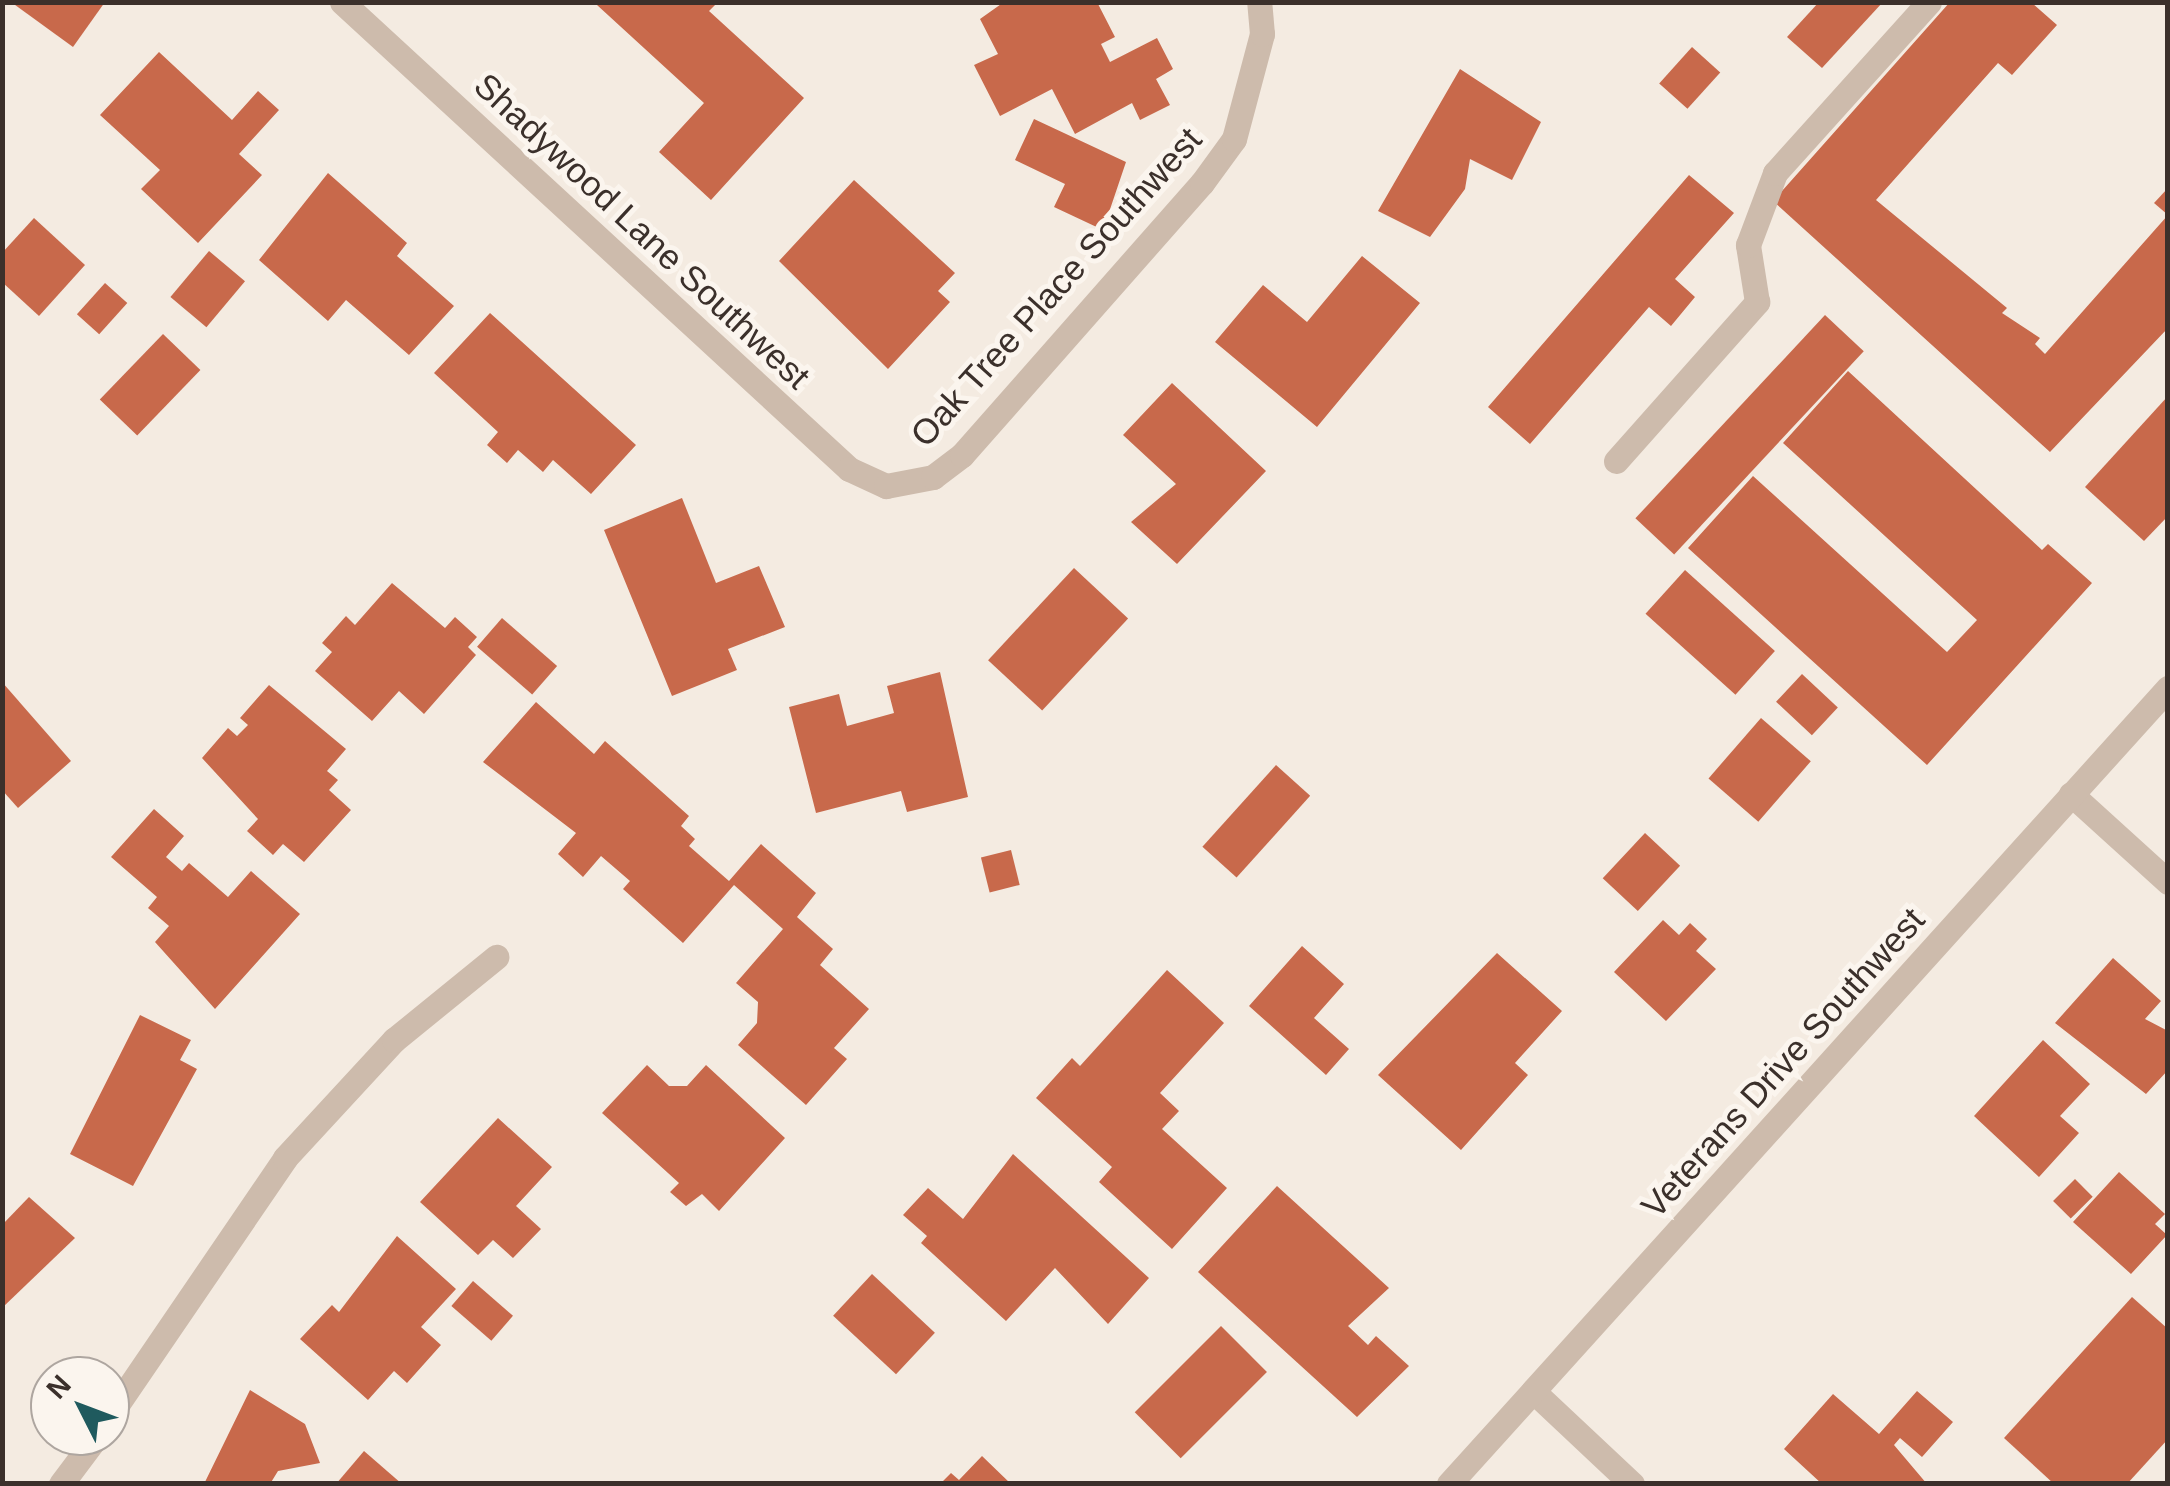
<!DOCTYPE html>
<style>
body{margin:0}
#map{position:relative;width:2170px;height:1486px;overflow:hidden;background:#f4ebe1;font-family:Arial,sans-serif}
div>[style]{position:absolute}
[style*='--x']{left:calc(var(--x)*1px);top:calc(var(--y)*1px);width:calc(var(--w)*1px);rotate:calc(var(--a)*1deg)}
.building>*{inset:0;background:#c8694b;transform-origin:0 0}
.service>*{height:25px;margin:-12.5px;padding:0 12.5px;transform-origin:12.5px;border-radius:12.5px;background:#cdbbac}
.minor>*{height:25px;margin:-12.5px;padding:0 12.5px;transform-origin:12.5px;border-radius:12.5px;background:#cdbbac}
.tertiary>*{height:25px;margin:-12.5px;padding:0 12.5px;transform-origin:12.5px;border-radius:12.5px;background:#cdbbac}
span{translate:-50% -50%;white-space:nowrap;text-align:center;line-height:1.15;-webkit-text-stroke:10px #fbf5ee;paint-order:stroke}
.street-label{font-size:35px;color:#3b302b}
.frame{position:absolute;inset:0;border:5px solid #3b302b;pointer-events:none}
.north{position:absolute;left:30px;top:1356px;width:100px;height:100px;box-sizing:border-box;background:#fbf5ee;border:2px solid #aea6a0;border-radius:50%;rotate:312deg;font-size:28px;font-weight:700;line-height:40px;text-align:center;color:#3b302b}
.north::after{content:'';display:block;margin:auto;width:35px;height:45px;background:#1f5a5e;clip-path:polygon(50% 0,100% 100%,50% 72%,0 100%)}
</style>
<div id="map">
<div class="building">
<div style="clip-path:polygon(11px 2px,105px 2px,73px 47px)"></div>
<div style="clip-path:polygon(718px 2px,709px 11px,804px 98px,711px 200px,659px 152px,704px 103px,597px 5px)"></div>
<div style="clip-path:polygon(1004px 2px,1097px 2px,1115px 37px,1101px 44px,1110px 62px,1157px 38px,1173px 69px,1156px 79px,1170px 105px,1140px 120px,1132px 103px,1075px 134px,1052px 89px,1000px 116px,974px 65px,998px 54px,980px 19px)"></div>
<div style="clip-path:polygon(1819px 2px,1883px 2px,1822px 68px,1787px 37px)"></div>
<div style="clip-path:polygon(1950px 2px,2031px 2px,2057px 25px,2012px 75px,1998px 63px,1876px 200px,2007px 308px,2002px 313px,2040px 338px,2035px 344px,2045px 354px,2168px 215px,2168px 328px,2050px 452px,1773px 201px)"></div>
<div style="left:1692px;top:47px;width:38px;height:49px;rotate:42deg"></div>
<div style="clip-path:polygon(159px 52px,232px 120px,258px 91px,279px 110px,239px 154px,262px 175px,198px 243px,141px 189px,160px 170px,100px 115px)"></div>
<div style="clip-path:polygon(1460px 69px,1541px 122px,1512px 180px,1470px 159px,1465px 189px,1430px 237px,1378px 211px)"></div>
<div style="clip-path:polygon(1034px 119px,1126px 162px,1103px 230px,1054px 207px,1065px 184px,1015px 160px)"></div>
<div style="clip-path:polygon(328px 173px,407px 243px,397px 256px,454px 306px,409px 355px,346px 300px,328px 321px,259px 260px)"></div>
<div style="clip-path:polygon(1689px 175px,1734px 213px,1675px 279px,1695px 297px,1671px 326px,1649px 307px,1530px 444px,1488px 407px)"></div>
<div style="clip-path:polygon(854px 180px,955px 273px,938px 291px,950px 302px,888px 369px,779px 261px)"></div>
<div style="clip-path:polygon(2168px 188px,2168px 215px,2154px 203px)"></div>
<div style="clip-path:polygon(34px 218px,85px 265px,39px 316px,2px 282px,2px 253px)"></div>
<div style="left:209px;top:251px;width:47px;height:60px;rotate:40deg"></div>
<div style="clip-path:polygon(1362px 256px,1420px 303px,1317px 427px,1215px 342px,1263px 285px,1307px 322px)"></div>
<div style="left:105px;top:283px;width:30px;height:42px;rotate:42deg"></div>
<div style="clip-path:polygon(490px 313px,636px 445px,591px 494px,553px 460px,543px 472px,518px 450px,507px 463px,487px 445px,498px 432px,434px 373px)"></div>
<div style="left:1825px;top:315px;width:53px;height:278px;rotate:43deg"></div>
<div style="left:163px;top:334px;width:52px;height:91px;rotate:44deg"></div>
<div style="clip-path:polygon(1848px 371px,2042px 550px,2048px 544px,2092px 583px,1927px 765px,1688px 548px,1753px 476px,1947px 652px,1977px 620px,1783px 443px)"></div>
<div style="clip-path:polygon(1172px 383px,1266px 471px,1177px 564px,1131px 522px,1176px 484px,1123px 435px)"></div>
<div style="clip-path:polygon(2168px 396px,2168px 516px,2144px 541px,2085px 487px)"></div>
<div style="clip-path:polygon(682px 498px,716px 583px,759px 566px,785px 627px,728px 649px,737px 670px,672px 696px,604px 530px)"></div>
<div style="left:1074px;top:568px;width:74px;height:126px;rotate:43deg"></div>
<div style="left:1685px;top:570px;width:121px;height:59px;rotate:42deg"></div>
<div style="clip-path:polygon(392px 583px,445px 628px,455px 617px,477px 637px,468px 647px,476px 655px,424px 714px,399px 691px,372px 721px,315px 671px,332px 652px,322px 643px,346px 616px,355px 625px)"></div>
<div style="left:502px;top:618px;width:73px;height:38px;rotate:41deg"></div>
<div style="clip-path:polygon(940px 672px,968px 797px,907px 812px,901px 791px,816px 813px,789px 707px,839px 694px,847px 726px,894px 713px,887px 686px)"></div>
<div style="left:1802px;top:674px;width:49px;height:38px;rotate:43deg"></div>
<div style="clip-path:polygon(2px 682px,71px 761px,18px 808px,2px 790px)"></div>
<div style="clip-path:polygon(269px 685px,346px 749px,327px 771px,338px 780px,329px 790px,351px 810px,304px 862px,283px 844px,273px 855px,247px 831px,258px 819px,202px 758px,228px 728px,237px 736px,248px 725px,240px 718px)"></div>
<div style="clip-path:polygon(536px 702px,594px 754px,605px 741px,689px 816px,681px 826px,695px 839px,689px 846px,729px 881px,761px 844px,816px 893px,797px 917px,833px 949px,820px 965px,869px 1009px,834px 1048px,847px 1059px,806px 1105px,738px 1045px,757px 1023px,758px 1002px,736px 983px,783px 929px,734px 885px,683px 943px,623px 889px,630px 881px,601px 856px,583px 877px,558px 854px,576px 833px,483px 762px)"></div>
<div style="left:1761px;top:718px;width:66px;height:80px;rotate:41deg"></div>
<div style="left:1276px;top:765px;width:46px;height:110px;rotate:42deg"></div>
<div style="clip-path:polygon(154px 809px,184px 836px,166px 857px,182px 871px,189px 863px,228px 897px,251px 871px,300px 914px,215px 1009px,155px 942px,169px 926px,148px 908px,157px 897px,111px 857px)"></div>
<div style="left:1645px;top:833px;width:48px;height:62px;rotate:43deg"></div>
<div style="left:1011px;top:850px;width:36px;height:31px;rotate:76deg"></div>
<div style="clip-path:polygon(1663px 920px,1679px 935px,1690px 923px,1707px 939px,1696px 951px,1716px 969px,1666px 1021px,1614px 972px)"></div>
<div style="clip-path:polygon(1302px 946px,1344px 984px,1314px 1018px,1349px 1049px,1326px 1075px,1249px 1006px)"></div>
<div style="clip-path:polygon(1497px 953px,1562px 1011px,1515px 1063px,1528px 1075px,1461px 1150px,1378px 1075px)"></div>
<div style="clip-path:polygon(2113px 958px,2161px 1001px,2145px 1019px,2168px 1031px,2168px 1070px,2146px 1094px,2055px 1023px)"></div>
<div style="clip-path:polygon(1167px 970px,1224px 1023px,1160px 1093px,1179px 1111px,1162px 1129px,1227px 1188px,1172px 1249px,1099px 1182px,1112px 1167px,1036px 1098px,1072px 1058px,1080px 1066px)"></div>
<div style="clip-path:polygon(140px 1015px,191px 1040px,180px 1060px,197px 1069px,133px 1186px,70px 1154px)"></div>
<div style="clip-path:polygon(2043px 1040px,2090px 1084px,2060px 1116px,2079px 1133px,2039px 1177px,1974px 1116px)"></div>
<div style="clip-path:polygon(647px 1065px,669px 1086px,687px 1086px,706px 1065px,785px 1138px,719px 1211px,702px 1194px,686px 1206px,670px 1192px,679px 1183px,602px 1113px)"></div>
<div style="clip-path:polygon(498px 1118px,552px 1167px,516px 1206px,541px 1229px,513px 1258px,493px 1240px,478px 1255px,420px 1202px)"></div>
<div style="clip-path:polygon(1013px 1154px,1149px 1278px,1108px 1324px,1055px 1268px,1006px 1321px,921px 1243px,927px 1236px,903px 1215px,928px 1188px,963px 1219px)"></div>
<div style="clip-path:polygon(2119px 1172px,2165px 1214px,2155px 1224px,2167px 1235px,2131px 1274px,2073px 1222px)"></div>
<div style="left:2075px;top:1179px;width:25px;height:31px;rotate:45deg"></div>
<div style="clip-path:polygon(1277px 1186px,1389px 1288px,1348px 1326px,1368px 1345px,1376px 1336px,1409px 1366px,1357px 1417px,1198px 1272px)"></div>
<div style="clip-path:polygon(29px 1197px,75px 1238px,2px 1308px,2px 1225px)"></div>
<div style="clip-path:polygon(397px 1236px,456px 1289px,421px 1327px,441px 1345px,407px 1383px,394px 1371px,368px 1400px,300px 1339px,332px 1305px,339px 1312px)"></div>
<div style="left:872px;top:1274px;width:86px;height:57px;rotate:43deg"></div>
<div style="left:473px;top:1281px;width:53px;height:33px;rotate:41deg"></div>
<div style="clip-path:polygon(2132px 1297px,2168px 1329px,2168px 1439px,2127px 1484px,2054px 1484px,2004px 1438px)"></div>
<div style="left:1221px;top:1326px;width:65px;height:122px;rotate:45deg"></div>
<div style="clip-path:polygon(250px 1390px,305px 1424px,320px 1463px,278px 1471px,270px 1484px,204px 1484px)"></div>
<div style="clip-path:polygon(1917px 1391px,1953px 1422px,1922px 1457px,1900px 1438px,1894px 1445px,1927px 1484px,1822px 1484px,1784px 1449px,1833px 1394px,1879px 1434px)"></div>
<div style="clip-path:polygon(364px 1451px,402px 1484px,336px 1484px)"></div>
<div style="clip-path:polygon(982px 1456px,1011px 1484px,940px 1484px,951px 1473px,959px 1480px)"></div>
</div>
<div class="service">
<div style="--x:1616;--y:461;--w:213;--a:-48.4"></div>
<div style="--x:1757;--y:302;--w:58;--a:-99"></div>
<div style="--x:1748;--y:245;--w:77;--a:-69.4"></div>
<div style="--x:1775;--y:173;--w:230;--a:-48"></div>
</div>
<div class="minor">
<div style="--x:342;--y:2;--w:689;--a:42.65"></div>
<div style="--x:849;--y:469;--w:41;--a:24.7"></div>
<div style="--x:886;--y:486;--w:48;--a:-10.8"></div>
<div style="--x:933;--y:477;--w:36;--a:-37"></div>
<div style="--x:962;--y:455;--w:363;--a:-48.6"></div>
<div style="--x:1202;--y:183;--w:54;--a:-54"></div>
<div style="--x:1234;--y:139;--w:109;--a:-75.1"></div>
<div style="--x:1262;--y:34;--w:32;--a:-95"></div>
<div style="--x:2071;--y:794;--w:131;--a:42.2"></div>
<div style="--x:1533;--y:1391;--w:136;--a:43.2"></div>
<div style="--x:110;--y:1415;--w:311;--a:-55.7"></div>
<div style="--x:285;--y:1158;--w:161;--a:-47.3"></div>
<div style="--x:394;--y:1040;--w:132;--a:-39.1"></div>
<div style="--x:61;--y:1484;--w:60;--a:-53.1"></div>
</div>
<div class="tertiary">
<div style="--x:1449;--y:1484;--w:1073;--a:-47.91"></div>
</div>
<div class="street-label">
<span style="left:642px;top:231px;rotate:43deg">Shadywood Lane Southwest</span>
<span style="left:1056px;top:287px;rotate:-48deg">Oak Tree Place Southwest</span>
<span style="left:1783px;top:1063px;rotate:-48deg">Veterans Drive Southwest</span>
</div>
<div class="frame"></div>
<div class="north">N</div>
</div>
